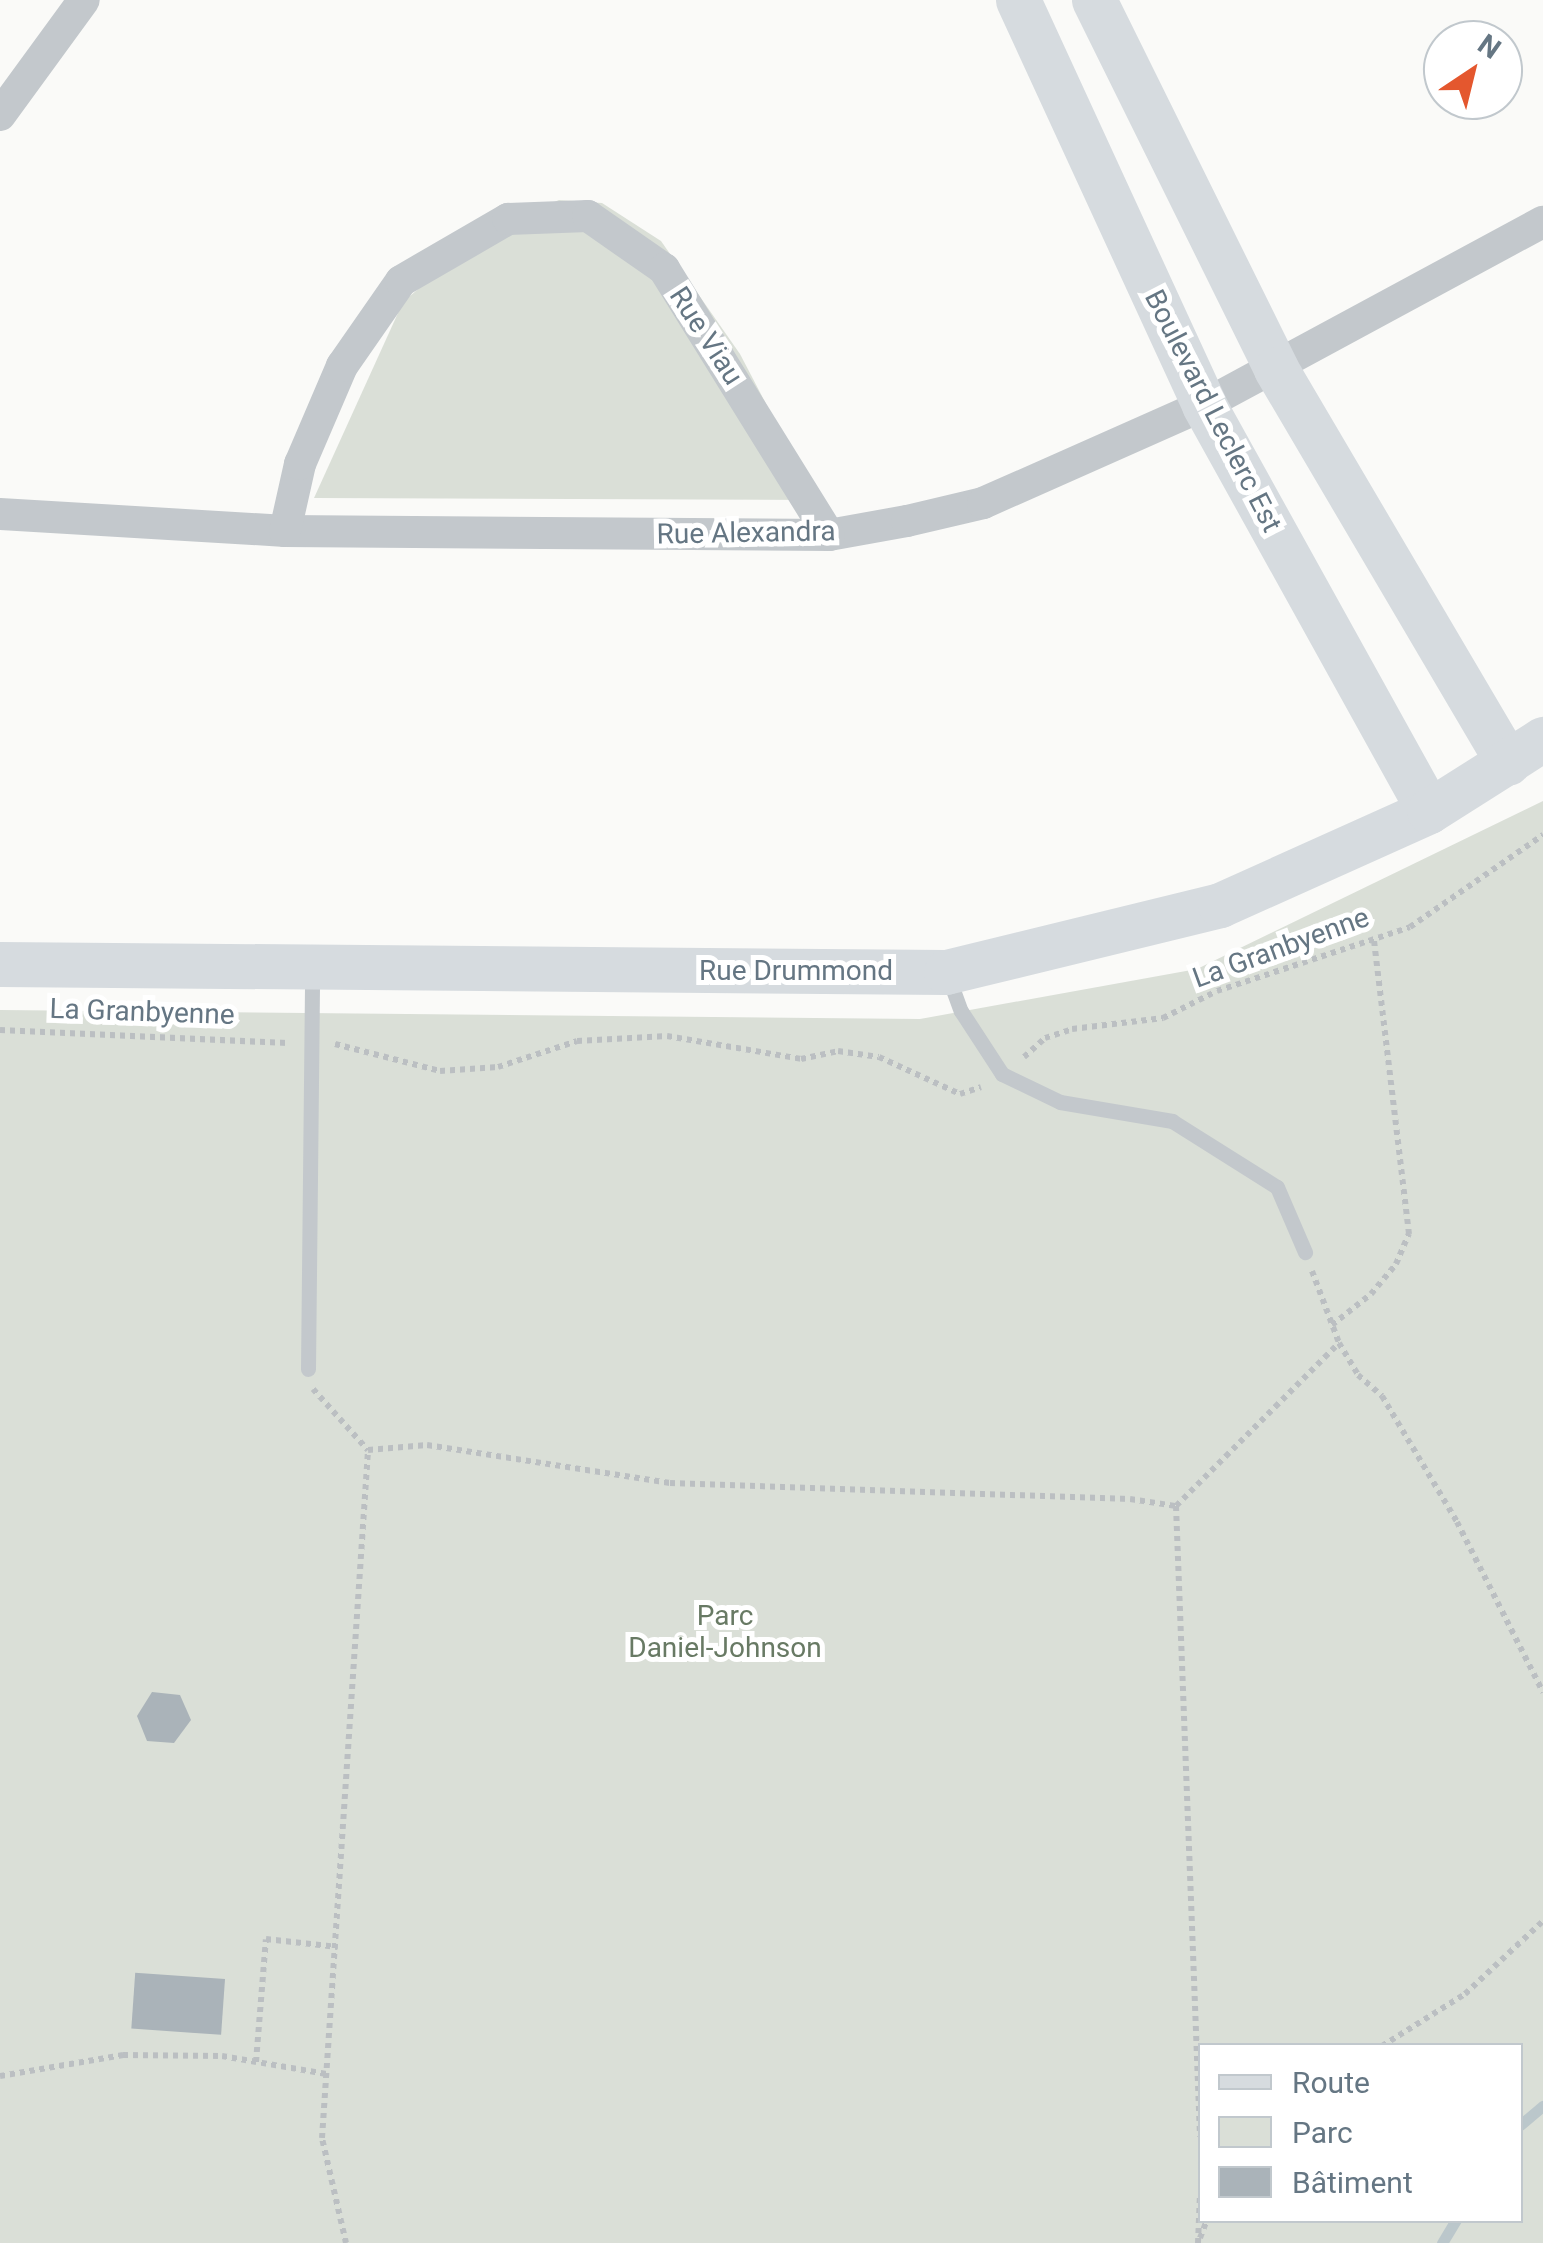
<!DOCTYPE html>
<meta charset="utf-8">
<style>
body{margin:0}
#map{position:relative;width:1543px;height:2243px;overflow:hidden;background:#fafaf8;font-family:Roboto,sans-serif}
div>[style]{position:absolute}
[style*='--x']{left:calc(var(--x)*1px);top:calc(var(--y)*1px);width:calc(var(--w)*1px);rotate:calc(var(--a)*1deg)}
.green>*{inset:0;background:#dadfd7}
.stream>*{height:11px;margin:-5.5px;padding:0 5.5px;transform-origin:5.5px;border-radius:5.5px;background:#bbc7cb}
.building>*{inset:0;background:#aab3b9;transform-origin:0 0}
.path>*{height:6px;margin-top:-3px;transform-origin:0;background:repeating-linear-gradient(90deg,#bbbfc2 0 5px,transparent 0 10px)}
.lane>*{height:15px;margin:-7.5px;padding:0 7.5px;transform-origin:7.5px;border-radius:7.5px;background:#c3c8cc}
.street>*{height:32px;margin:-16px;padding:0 16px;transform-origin:16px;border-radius:16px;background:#c3c8cc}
.secondary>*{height:45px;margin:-22.5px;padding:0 22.5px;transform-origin:22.5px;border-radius:22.5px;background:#d6dbdf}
span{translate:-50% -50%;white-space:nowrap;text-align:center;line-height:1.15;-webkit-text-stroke:10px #fff;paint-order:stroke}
.street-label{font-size:28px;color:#657683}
.park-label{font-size:28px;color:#687a64}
.legend{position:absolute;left:1198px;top:2043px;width:325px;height:180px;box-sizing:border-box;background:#fff;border:2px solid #c1c8cd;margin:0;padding:12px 18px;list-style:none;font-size:30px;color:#657683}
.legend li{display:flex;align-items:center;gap:20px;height:50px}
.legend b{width:50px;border:2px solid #c1c8cd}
.north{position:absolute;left:1423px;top:20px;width:100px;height:100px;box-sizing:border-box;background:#fff;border:2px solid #c1c8cd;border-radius:50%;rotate:35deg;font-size:28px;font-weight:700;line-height:40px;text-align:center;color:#657683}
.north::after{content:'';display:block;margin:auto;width:35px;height:45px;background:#e4572e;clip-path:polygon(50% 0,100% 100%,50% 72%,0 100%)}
</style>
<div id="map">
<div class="green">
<div style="clip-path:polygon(559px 200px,602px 203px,661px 241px,740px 354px,816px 500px,314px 498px,403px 302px,487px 230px)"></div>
<div style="clip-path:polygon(evenodd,1543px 801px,1543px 2243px,0 2243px,0 1010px,920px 1019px,1197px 969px,1543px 801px,1200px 2046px,1520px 2046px,1520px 2220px,1200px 2220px,1200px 2046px)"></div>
</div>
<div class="stream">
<div style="--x:1520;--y:2125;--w:30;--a:-40"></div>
<div style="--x:1442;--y:2243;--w:27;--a:-59"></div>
</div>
<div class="building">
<div style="clip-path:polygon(152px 1692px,180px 1695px,191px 1720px,174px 1743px,147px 1741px,137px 1716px)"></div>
<div style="left:225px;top:1979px;width:56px;height:90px;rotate:94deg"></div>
</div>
<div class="path">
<div style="--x:0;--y:1030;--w:288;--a:2.6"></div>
<div style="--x:335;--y:1044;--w:108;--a:14.4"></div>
<div style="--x:440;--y:1071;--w:58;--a:-3.9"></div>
<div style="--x:498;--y:1067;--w:83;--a:-18.2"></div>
<div style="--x:577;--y:1041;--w:90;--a:-3.2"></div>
<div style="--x:667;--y:1036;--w:136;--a:9.7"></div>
<div style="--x:801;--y:1059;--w:38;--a:-12"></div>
<div style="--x:838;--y:1051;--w:41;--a:8.3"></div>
<div style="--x:879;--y:1057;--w:89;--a:24.6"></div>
<div style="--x:960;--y:1094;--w:22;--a:-18"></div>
<div style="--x:1024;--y:1057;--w:28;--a:-42"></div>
<div style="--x:1045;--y:1038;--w:28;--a:-18"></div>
<div style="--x:1072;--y:1029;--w:92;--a:-6.9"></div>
<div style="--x:1163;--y:1018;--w:60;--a:-26.6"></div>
<div style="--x:1217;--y:991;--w:203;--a:-18.3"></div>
<div style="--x:1410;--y:927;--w:162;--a:-34.7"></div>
<div style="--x:1312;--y:1271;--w:77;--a:69.4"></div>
<div style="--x:1339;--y:1343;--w:37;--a:59"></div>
<div style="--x:1358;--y:1375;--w:32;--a:41"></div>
<div style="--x:1382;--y:1396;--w:147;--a:59.2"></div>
<div style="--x:1457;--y:1522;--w:191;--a:63.2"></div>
<div style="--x:1332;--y:1325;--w:50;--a:-38.5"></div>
<div style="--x:1371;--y:1294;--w:39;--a:-50"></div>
<div style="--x:1396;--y:1264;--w:33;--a:-67"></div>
<div style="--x:1409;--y:1234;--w:297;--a:-96.8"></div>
<div style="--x:313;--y:1389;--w:82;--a:48"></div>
<div style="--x:368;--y:1450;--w:59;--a:-4.8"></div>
<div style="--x:427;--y:1445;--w:246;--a:8.9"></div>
<div style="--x:670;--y:1483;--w:460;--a:2"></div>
<div style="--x:1130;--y:1499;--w:47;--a:8.7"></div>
<div style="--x:1176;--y:1506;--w:631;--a:87.82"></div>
<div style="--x:1176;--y:1506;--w:231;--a:-45"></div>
<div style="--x:1382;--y:2046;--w:98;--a:-32.1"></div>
<div style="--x:1465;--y:1994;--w:107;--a:-43.1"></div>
<div style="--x:256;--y:2062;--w:123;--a:-85.4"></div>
<div style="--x:266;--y:1939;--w:72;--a:6.3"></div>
<div style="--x:0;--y:2076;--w:125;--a:-9.7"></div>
<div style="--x:123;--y:2055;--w:99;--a:0.6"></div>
<div style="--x:222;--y:2056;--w:106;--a:9.8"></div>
<div style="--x:1200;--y:2238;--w:19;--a:-69"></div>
<div style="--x:346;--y:2243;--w:108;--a:-102.9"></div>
<div style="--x:322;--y:2138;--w:690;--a:-86.17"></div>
<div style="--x:1198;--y:2243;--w:50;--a:-87.7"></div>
</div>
<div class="lane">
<div style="--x:948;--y:976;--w:37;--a:70"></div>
<div style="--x:961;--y:1011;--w:75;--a:56.9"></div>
<div style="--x:1002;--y:1074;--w:64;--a:25.8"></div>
<div style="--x:1060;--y:1102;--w:114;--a:9.6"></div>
<div style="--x:1172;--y:1121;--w:124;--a:32.2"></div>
<div style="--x:1277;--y:1187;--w:71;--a:66.7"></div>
<div style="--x:308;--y:1369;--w:400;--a:-89.4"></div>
</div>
<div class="street">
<div style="--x:0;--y:115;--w:142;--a:-53.9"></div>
<div style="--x:0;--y:514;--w:286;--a:3.4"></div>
<div style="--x:285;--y:531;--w:544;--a:0.42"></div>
<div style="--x:829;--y:535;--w:79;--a:-10.2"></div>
<div style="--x:907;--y:521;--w:78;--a:-13.3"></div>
<div style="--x:983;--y:503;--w:242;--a:-23.9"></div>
<div style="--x:1204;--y:405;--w:385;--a:-28.4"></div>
<div style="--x:285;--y:531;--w:69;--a:-77.4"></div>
<div style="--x:300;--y:464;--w:107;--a:-66.8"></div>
<div style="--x:342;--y:366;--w:103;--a:-55.2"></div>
<div style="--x:401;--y:281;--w:124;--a:-30.1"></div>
<div style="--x:508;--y:219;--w:80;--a:-2.1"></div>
<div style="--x:588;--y:216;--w:93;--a:34.9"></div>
<div style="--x:664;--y:269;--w:313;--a:58.2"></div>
</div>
<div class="secondary">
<div style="--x:1018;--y:0;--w:446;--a:65.3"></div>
<div style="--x:1204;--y:405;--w:464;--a:61"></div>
<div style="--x:1094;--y:0;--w:411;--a:63.7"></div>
<div style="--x:1276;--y:369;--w:457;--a:59.5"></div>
<div style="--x:0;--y:964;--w:946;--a:0.48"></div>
<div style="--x:946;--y:972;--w:282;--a:-13.7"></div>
<div style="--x:1220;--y:905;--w:229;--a:-24.2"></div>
<div style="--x:1429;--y:811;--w:135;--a:-32.3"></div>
</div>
<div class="street-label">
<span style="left:706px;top:336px;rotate:57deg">Rue Viau</span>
<span style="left:1213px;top:411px;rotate:63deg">Boulevard Leclerc Est</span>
<span style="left:746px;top:533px;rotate:-1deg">Rue Alexandra</span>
<span style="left:1281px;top:948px;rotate:-20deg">La Granbyenne</span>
<span style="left:796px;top:971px">Rue Drummond</span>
<span style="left:142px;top:1012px;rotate:2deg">La Granbyenne</span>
</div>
<div class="park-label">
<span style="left:725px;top:1632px">Parc<br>Daniel-Johnson</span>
</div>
<ul class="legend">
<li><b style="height:12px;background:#d6dbdf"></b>Route</li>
<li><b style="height:28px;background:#dadfd7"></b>Parc</li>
<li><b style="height:28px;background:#aab3b9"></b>Bâtiment</li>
</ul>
<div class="north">N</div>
</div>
